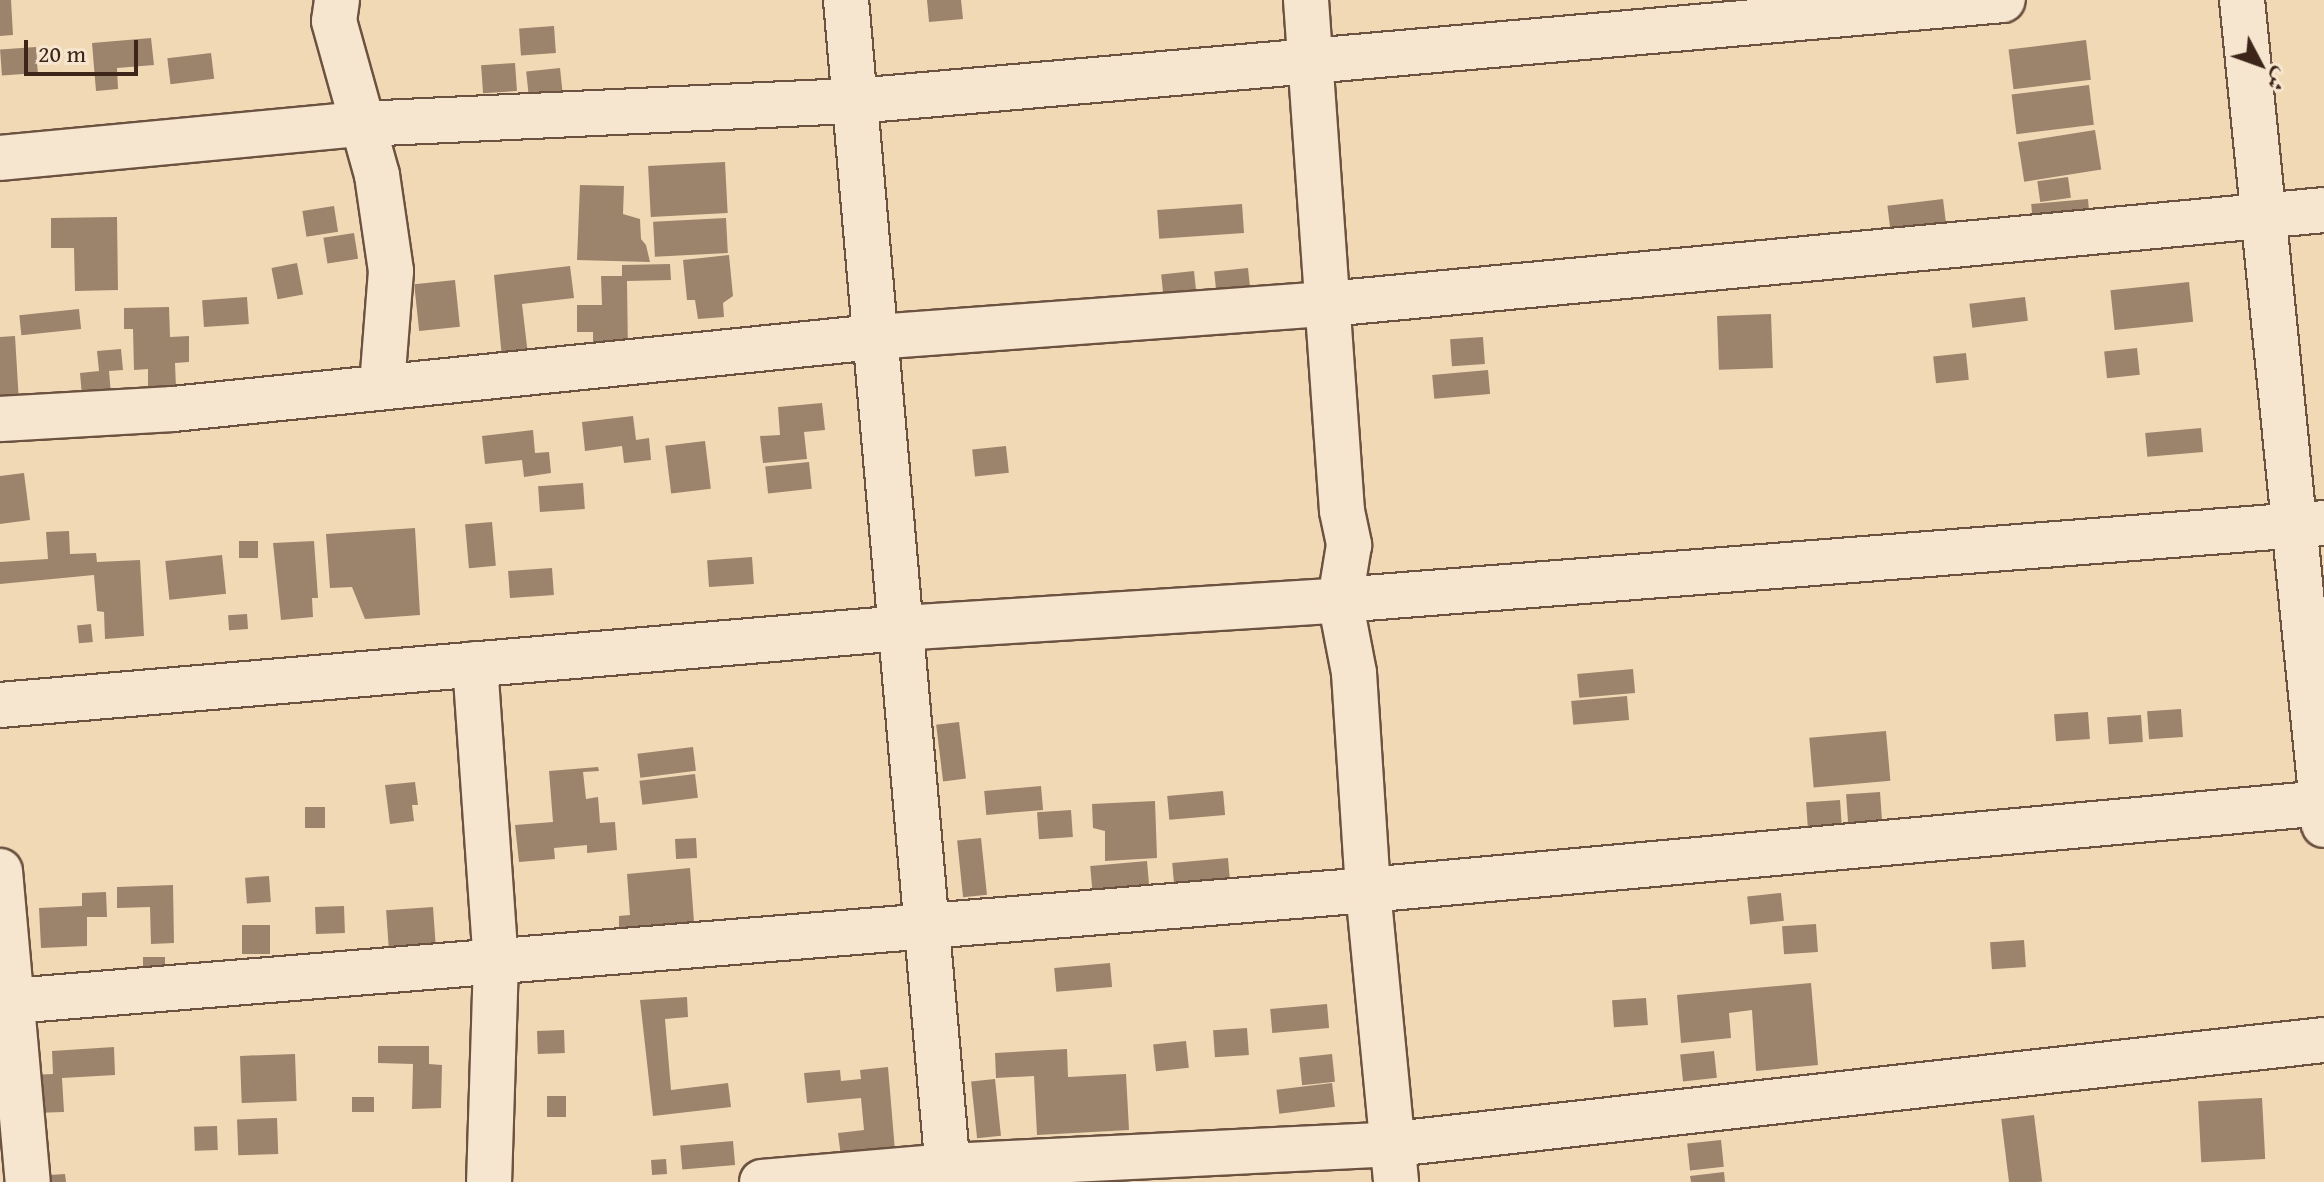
<!DOCTYPE html>
<meta charset="utf-8">
<style>
body{margin:0}
#map{position:relative;width:2324px;height:1182px;overflow:hidden;background:#f2d9b5;font-family:"Gentium Book Plus",Amiri,serif}
div>[style]{position:absolute}
[style*='--x']{left:calc(var(--x)*1px);top:calc(var(--y)*1px);width:calc(var(--w)*1px);rotate:calc(var(--a)*1deg)}
.building>*{inset:0;background:#9c836b;transform-origin:0 0}
.roads{filter:drop-shadow(2px 0 #6b5241) drop-shadow(-2px 0 #6b5241) drop-shadow(0 2px #6b5241) drop-shadow(0 -2px #6b5241)}
.minor>*{height:44px;margin:-22px;padding:0 22px;transform-origin:22px;border-radius:22px;background:#f7e6cf}
span{translate:-50% -50%;white-space:nowrap;text-align:center;line-height:1.15;-webkit-text-stroke:6px #f7e6cf;paint-order:stroke}
.north{position:absolute;left:2220px;top:24px;width:80px;height:80px;-webkit-text-stroke:6px #f7e6cf;paint-order:stroke;rotate:131deg;font-size:22px;font-weight:700;line-height:32px;text-align:center;color:#3e251a}
.north::after{content:'';display:block;margin:auto;width:28px;height:36px;background:#3e251a;clip-path:polygon(50% 0,100% 100%,50% 72%,0 100%)}
.scale{position:absolute;left:24px;top:40px;width:114px;height:36px;box-sizing:border-box;border:4px solid #3e251a;border-top:0;padding-left:10px;font-size:24px;line-height:28px;white-space:nowrap;color:#3e251a;-webkit-text-stroke:6px #f7e6cf;paint-order:stroke}
</style>
<div id="map">
<div class="building">
<div style="clip-path:polygon(0 0,11px 0,13px 35px,0 36px)"></div>
<div style="clip-path:polygon(927px 0,961px 0,963px 19px,929px 22px)"></div>
<div style="left:554px;top:26px;width:27px;height:35px;rotate:86deg"></div>
<div style="clip-path:polygon(151px 38px,154px 65px,117px 68px,118px 89px,96px 91px,92px 43px)"></div>
<div style="left:2086px;top:40px;width:40px;height:78px;rotate:83deg"></div>
<div style="left:36px;top:47px;width:26px;height:36px;rotate:86deg"></div>
<div style="left:211px;top:53px;width:26px;height:44px;rotate:83deg"></div>
<div style="left:515px;top:63px;width:28px;height:34px;rotate:86deg"></div>
<div style="left:560px;top:68px;width:27px;height:34px;rotate:84deg"></div>
<div style="left:2089px;top:85px;width:40px;height:78px;rotate:83deg"></div>
<div style="left:2095px;top:130px;width:40px;height:78px;rotate:81deg"></div>
<div style="left:725px;top:162px;width:51px;height:77px;rotate:87deg"></div>
<div style="left:2068px;top:177px;width:21px;height:31px;rotate:82deg"></div>
<div style="clip-path:polygon(580px 185px,624px 186px,623px 214px,640px 219px,641px 239px,646px 245px,650px 262px,577px 260px)"></div>
<div style="left:1943px;top:199px;width:24px;height:56px;rotate:83deg"></div>
<div style="left:2088px;top:199px;width:24px;height:57px;rotate:85deg"></div>
<div style="left:1242px;top:204px;width:29px;height:85px;rotate:86deg"></div>
<div style="left:334px;top:206px;width:26px;height:32px;rotate:81deg"></div>
<div style="clip-path:polygon(117px 217px,118px 290px,75px 291px,74px 248px,51px 248px,51px 218px)"></div>
<div style="left:726px;top:218px;width:35px;height:73px;rotate:87deg"></div>
<div style="left:354px;top:233px;width:26px;height:31px;rotate:81deg"></div>
<div style="clip-path:polygon(729px 255px,733px 296px,723px 303px,724px 317px,698px 319px,695px 300px,687px 300px,683px 260px)"></div>
<div style="left:297px;top:263px;width:32px;height:26px;rotate:79deg"></div>
<div style="clip-path:polygon(670px 264px,671px 280px,627px 281px,628px 354px,593px 354px,593px 332px,577px 332px,577px 305px,602px 305px,601px 276px,622px 276px,622px 265px)"></div>
<div style="clip-path:polygon(570px 266px,574px 298px,522px 304px,528px 355px,502px 358px,494px 275px)"></div>
<div style="left:1248px;top:268px;width:28px;height:34px;rotate:84deg"></div>
<div style="left:1194px;top:271px;width:28px;height:33px;rotate:84deg"></div>
<div style="left:455px;top:280px;width:47px;height:41px;rotate:84deg"></div>
<div style="left:2189px;top:282px;width:40px;height:79px;rotate:84deg"></div>
<div style="left:247px;top:297px;width:27px;height:45px;rotate:86deg"></div>
<div style="left:2025px;top:297px;width:24px;height:56px;rotate:83deg"></div>
<div style="clip-path:polygon(169px 307px,170px 337px,189px 336px,189px 362px,175px 363px,176px 388px,148px 389px,148px 369px,134px 370px,133px 329px,124px 329px,124px 308px)"></div>
<div style="left:79px;top:309px;width:20px;height:60px;rotate:84deg"></div>
<div style="left:1771px;top:314px;width:54px;height:54px;rotate:88deg"></div>
<div style="clip-path:polygon(15px 336px,19px 403px,0 404px,0 337px)"></div>
<div style="left:1483px;top:337px;width:27px;height:33px;rotate:86deg"></div>
<div style="left:2137px;top:348px;width:27px;height:33px;rotate:84deg"></div>
<div style="clip-path:polygon(121px 349px,123px 370px,109px 371px,111px 394px,82px 396px,80px 373px,99px 371px,97px 351px)"></div>
<div style="left:1966px;top:353px;width:27px;height:33px;rotate:84deg"></div>
<div style="left:1488px;top:370px;width:24px;height:56px;rotate:85deg"></div>
<div style="clip-path:polygon(822px 403px,825px 430px,804px 432px,807px 459px,763px 463px,760px 436px,780px 435px,778px 407px)"></div>
<div style="clip-path:polygon(633px 416px,636px 440px,649px 438px,651px 460px,624px 463px,622px 446px,585px 451px,582px 422px)"></div>
<div style="left:2201px;top:428px;width:24px;height:56px;rotate:85deg"></div>
<div style="clip-path:polygon(533px 430px,535px 453px,549px 452px,551px 473px,524px 477px,522px 460px,485px 464px,482px 436px)"></div>
<div style="left:705px;top:441px;width:48px;height:40px;rotate:83deg"></div>
<div style="left:1006px;top:446px;width:27px;height:34px;rotate:84deg"></div>
<div style="left:809px;top:462px;width:27px;height:44px;rotate:84deg"></div>
<div style="clip-path:polygon(24px 473px,30px 520px,0 524px,0 476px)"></div>
<div style="left:583px;top:483px;width:26px;height:45px;rotate:86deg"></div>
<div style="left:492px;top:522px;width:44px;height:27px;rotate:85deg"></div>
<div style="clip-path:polygon(415px 528px,420px 615px,365px 619px,352px 587px,330px 588px,326px 534px)"></div>
<div style="clip-path:polygon(69px 531px,70px 554px,96px 553px,97px 562px,140px 560px,144px 636px,105px 639px,104px 612px,97px 611px,94px 575px,0 584px,0 562px,48px 559px,46px 532px)"></div>
<div style="left:239px;top:541px;width:19px;height:17px"></div>
<div style="clip-path:polygon(314px 541px,318px 598px,312px 598px,313px 617px,281px 620px,273px 543px)"></div>
<div style="left:222px;top:555px;width:39px;height:57px;rotate:84deg"></div>
<div style="left:752px;top:557px;width:27px;height:45px;rotate:86deg"></div>
<div style="left:552px;top:568px;width:27px;height:44px;rotate:86deg"></div>
<div style="left:247px;top:614px;width:15px;height:19px;rotate:86deg"></div>
<div style="left:91px;top:624px;width:18px;height:14px;rotate:84deg"></div>
<div style="left:1633px;top:669px;width:24px;height:56px;rotate:85deg"></div>
<div style="left:1627px;top:696px;width:24px;height:56px;rotate:85deg"></div>
<div style="left:2181px;top:709px;width:28px;height:34px;rotate:86deg"></div>
<div style="left:2088px;top:712px;width:27px;height:34px;rotate:86deg"></div>
<div style="left:2141px;top:715px;width:27px;height:34px;rotate:86deg"></div>
<div style="left:959px;top:722px;width:57px;height:23px;rotate:83deg"></div>
<div style="left:1886px;top:731px;width:50px;height:77px;rotate:85deg"></div>
<div style="left:693px;top:747px;width:24px;height:56px;rotate:83deg"></div>
<div style="clip-path:polygon(598px 767px,599px 771px,583px 772px,586px 799px,598px 797px,600px 823px,615px 822px,617px 850px,587px 853px,587px 845px,554px 848px,555px 859px,519px 862px,515px 825px,553px 822px,549px 771px)"></div>
<div style="left:695px;top:774px;width:24px;height:56px;rotate:83deg"></div>
<div style="clip-path:polygon(415px 782px,418px 805px,412px 805px,414px 821px,390px 824px,385px 785px)"></div>
<div style="left:1041px;top:786px;width:24px;height:57px;rotate:85deg"></div>
<div style="left:1223px;top:791px;width:24px;height:56px;rotate:85deg"></div>
<div style="left:1880px;top:792px;width:28px;height:34px;rotate:86deg"></div>
<div style="left:1840px;top:800px;width:27px;height:34px;rotate:86deg"></div>
<div style="clip-path:polygon(1155px 801px,1157px 858px,1105px 861px,1105px 831px,1093px 828px,1092px 804px)"></div>
<div style="left:305px;top:807px;width:20px;height:21px"></div>
<div style="left:1071px;top:810px;width:27px;height:34px;rotate:86deg"></div>
<div style="left:696px;top:838px;width:20px;height:21px;rotate:87deg"></div>
<div style="left:981px;top:838px;width:57px;height:24px;rotate:84deg"></div>
<div style="left:1228px;top:858px;width:24px;height:56px;rotate:85deg"></div>
<div style="left:1147px;top:861px;width:24px;height:57px;rotate:85deg"></div>
<div style="clip-path:polygon(690px 868px,694px 922px,619px 929px,619px 916px,630px 915px,627px 874px)"></div>
<div style="left:269px;top:876px;width:26px;height:24px;rotate:86deg"></div>
<div style="clip-path:polygon(173px 885px,174px 943px,151px 944px,150px 907px,117px 908px,117px 887px)"></div>
<div style="clip-path:polygon(106px 892px,107px 917px,87px 917px,87px 946px,41px 948px,39px 908px,82px 906px,82px 893px)"></div>
<div style="left:1781px;top:893px;width:28px;height:34px;rotate:84deg"></div>
<div style="left:344px;top:906px;width:27px;height:29px;rotate:88deg"></div>
<div style="left:433px;top:907px;width:44px;height:47px;rotate:86deg"></div>
<div style="left:1816px;top:924px;width:28px;height:34px;rotate:86deg"></div>
<div style="left:270px;top:925px;width:29px;height:28px;rotate:90deg"></div>
<div style="left:2024px;top:940px;width:27px;height:34px;rotate:86deg"></div>
<div style="left:143px;top:957px;width:22px;height:18px"></div>
<div style="left:1110px;top:963px;width:24px;height:56px;rotate:85deg"></div>
<div style="clip-path:polygon(1811px 983px,1818px 1065px,1756px 1071px,1752px 1010px,1729px 1013px,1731px 1038px,1681px 1043px,1677px 995px)"></div>
<div style="clip-path:polygon(687px 997px,688px 1017px,665px 1019px,671px 1090px,728px 1083px,731px 1107px,653px 1116px,640px 1000px)"></div>
<div style="left:1646px;top:998px;width:27px;height:34px;rotate:86deg"></div>
<div style="left:1327px;top:1004px;width:24px;height:57px;rotate:85deg"></div>
<div style="left:1247px;top:1028px;width:27px;height:34px;rotate:86deg"></div>
<div style="left:564px;top:1030px;width:23px;height:27px;rotate:88deg"></div>
<div style="left:1186px;top:1041px;width:27px;height:33px;rotate:84deg"></div>
<div style="clip-path:polygon(378px 1046px,429px 1046px,429px 1064px,442px 1065px,441px 1108px,412px 1109px,413px 1064px,378px 1063px)"></div>
<div style="clip-path:polygon(114px 1047px,115px 1075px,62px 1078px,64px 1112px,33px 1113px,31px 1075px,53px 1074px,52px 1051px)"></div>
<div style="clip-path:polygon(1067px 1049px,1068px 1077px,1126px 1074px,1129px 1130px,1037px 1135px,1034px 1076px,996px 1078px,995px 1053px)"></div>
<div style="left:1714px;top:1051px;width:27px;height:34px;rotate:84deg"></div>
<div style="left:295px;top:1054px;width:47px;height:55px;rotate:88deg"></div>
<div style="left:1332px;top:1054px;width:28px;height:33px;rotate:84deg"></div>
<div style="clip-path:polygon(888px 1067px,895px 1151px,841px 1157px,838px 1133px,864px 1130px,861px 1098px,807px 1103px,804px 1073px,840px 1070px,841px 1081px,861px 1079px,860px 1070px)"></div>
<div style="left:995px;top:1079px;width:57px;height:24px;rotate:84deg"></div>
<div style="left:1332px;top:1083px;width:24px;height:56px;rotate:83deg"></div>
<div style="left:547px;top:1096px;width:19px;height:21px"></div>
<div style="left:374px;top:1097px;width:15px;height:22px;rotate:90deg"></div>
<div style="left:2262px;top:1098px;width:61px;height:64px;rotate:87deg"></div>
<div style="left:2034px;top:1115px;width:67px;height:33px;rotate:83deg"></div>
<div style="left:277px;top:1118px;width:36px;height:40px;rotate:88deg"></div>
<div style="left:217px;top:1126px;width:24px;height:23px;rotate:88deg"></div>
<div style="left:1721px;top:1140px;width:27px;height:34px;rotate:84deg"></div>
<div style="left:733px;top:1141px;width:24px;height:53px;rotate:85deg"></div>
<div style="left:666px;top:1159px;width:15px;height:15px;rotate:86deg"></div>
<div style="clip-path:polygon(1724px 1172px,1725px 1182px,1691px 1182px,1690px 1176px)"></div>
<div style="clip-path:polygon(65px 1174px,66px 1182px,36px 1182px,35px 1176px)"></div>
</div>
<div class="roads">
<div class="minor">
<div style="--x:337;--y:0;--w:21;--a:98"></div>
<div style="--x:334;--y:21;--w:160;--a:74.4"></div>
<div style="--x:377;--y:175;--w:97;--a:81.7"></div>
<div style="--x:391;--y:271;--w:115;--a:94.5"></div>
<div style="--x:846;--y:0;--w:1186;--a:85.02"></div>
<div style="--x:1306;--y:0;--w:512;--a:85.97"></div>
<div style="--x:1342;--y:511;--w:35;--a:78"></div>
<div style="--x:1349;--y:545;--w:56;--a:99.3"></div>
<div style="--x:1340;--y:600;--w:74;--a:79.1"></div>
<div style="--x:1354;--y:673;--w:217;--a:86.3"></div>
<div style="--x:1368;--y:890;--w:293;--a:84.5"></div>
<div style="--x:2242;--y:0;--w:829;--a:84.32"></div>
<div style="--x:0;--y:158;--w:364;--a:-5.4"></div>
<div style="--x:362;--y:124;--w:495;--a:-2.7"></div>
<div style="--x:856;--y:101;--w:1151;--a:-5.03"></div>
<div style="--x:0;--y:419;--w:173;--a:-3.3"></div>
<div style="--x:173;--y:409;--w:706;--a:-5.86"></div>
<div style="--x:875;--y:337;--w:454;--a:-4.2"></div>
<div style="--x:1328;--y:304;--w:1000;--a:-5.39"></div>
<div style="--x:475;--y:664;--w:298;--a:86"></div>
<div style="--x:496;--y:961;--w:221;--a:91.8"></div>
<div style="--x:0;--y:705;--w:904;--a:-4.88"></div>
<div style="--x:901;--y:628;--w:440;--a:-3.6"></div>
<div style="--x:1340;--y:600;--w:987;--a:-4.47"></div>
<div style="--x:0;--y:871;--w:312;--a:84.9"></div>
<div style="--x:0;--y:1002;--w:1373;--a:-4.68"></div>
<div style="--x:1368;--y:890;--w:960;--a:-5.2"></div>
<div style="--x:762;--y:1182;--w:187;--a:-4.9"></div>
<div style="--x:948;--y:1166;--w:448;--a:-2.8"></div>
<div style="--x:1395;--y:1144;--w:935;--a:-6.39"></div>
</div>
</div>
<div class="north">ش</div>
<div class="scale">20 m</div>
</div>
